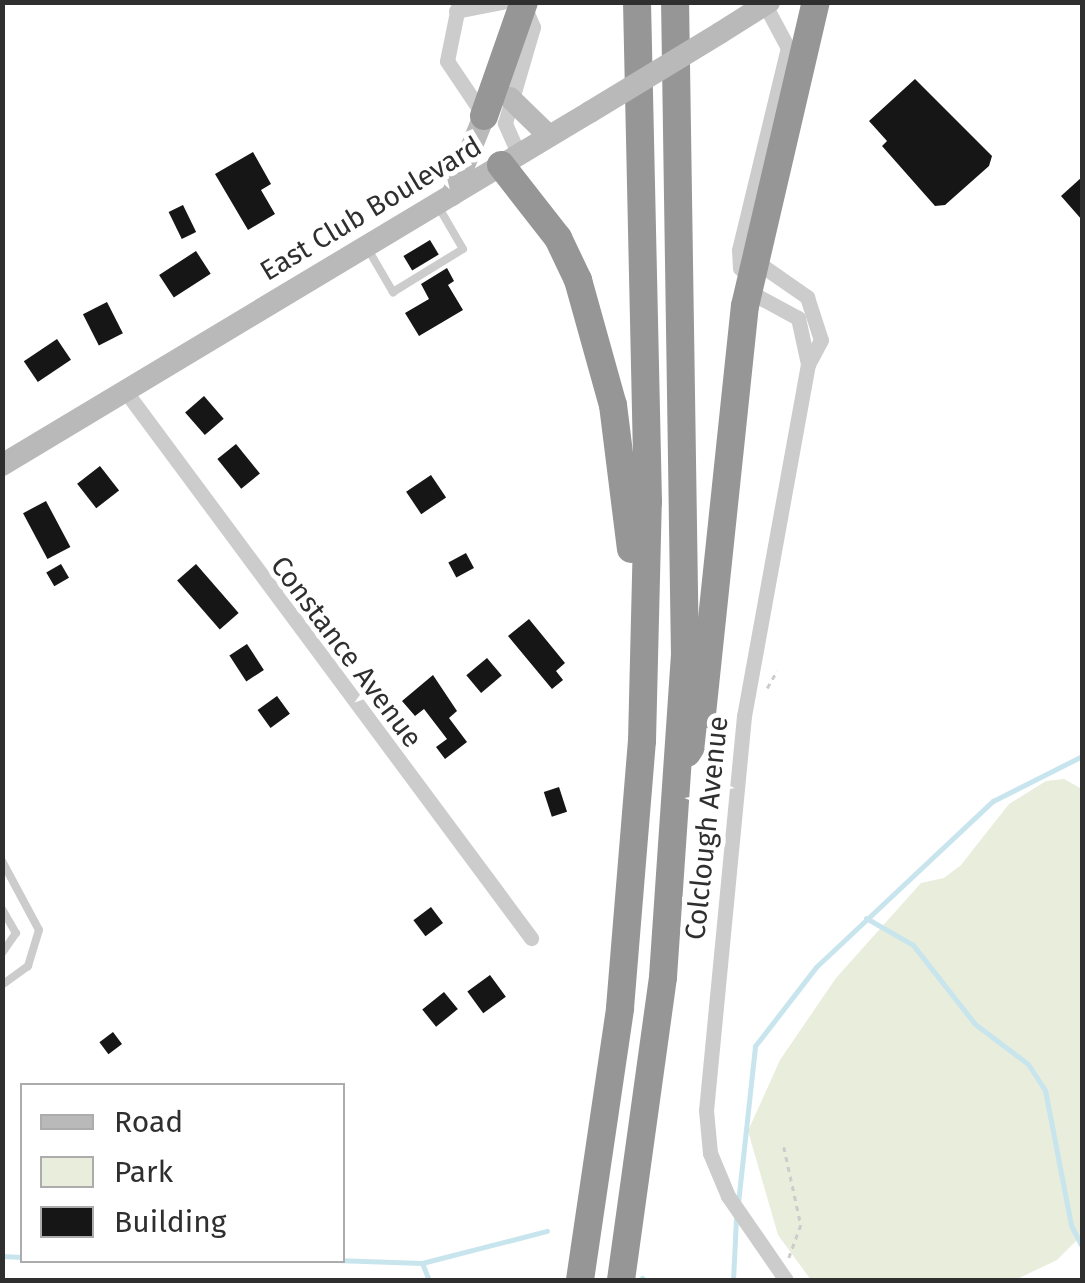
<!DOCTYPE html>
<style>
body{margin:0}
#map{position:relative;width:1085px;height:1283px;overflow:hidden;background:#fff;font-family:"Fira Sans",sans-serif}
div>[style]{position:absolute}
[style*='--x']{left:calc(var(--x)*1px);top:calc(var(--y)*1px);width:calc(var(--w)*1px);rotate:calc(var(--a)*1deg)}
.green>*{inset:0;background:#e8eddc}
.stream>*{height:5px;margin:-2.5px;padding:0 2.5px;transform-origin:2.5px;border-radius:2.5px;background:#c8e5ee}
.building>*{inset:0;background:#161616;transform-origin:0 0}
.path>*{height:2.5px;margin-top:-1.25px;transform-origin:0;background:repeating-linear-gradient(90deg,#ccc 0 5px,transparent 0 10px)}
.lane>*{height:8px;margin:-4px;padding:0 4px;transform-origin:4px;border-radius:4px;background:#ccc}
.street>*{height:15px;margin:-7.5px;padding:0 7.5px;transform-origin:7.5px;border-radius:7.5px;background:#ccc}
.secondary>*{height:22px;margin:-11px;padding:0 11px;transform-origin:11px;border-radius:11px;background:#b9b9b9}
.highway>*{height:28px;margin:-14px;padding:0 14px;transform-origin:14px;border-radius:14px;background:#969696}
.secondary-bridge>*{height:22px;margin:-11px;padding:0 11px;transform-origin:11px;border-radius:11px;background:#b9b9b9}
span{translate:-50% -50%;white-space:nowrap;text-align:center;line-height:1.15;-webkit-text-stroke:10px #fff;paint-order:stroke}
.street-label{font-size:28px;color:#2f2f2f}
.frame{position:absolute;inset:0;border:5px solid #2f2f2f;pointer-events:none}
.legend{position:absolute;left:20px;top:1083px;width:325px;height:180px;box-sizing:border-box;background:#fff;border:2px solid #acacac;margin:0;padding:12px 18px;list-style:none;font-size:30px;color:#2f2f2f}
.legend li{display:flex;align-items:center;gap:20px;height:50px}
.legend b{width:50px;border:2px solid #acacac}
</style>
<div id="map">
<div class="green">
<div style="clip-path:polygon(1064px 779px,1082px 789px,1082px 1235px,1057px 1260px,1015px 1280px,811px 1280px,778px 1235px,748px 1131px,780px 1060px,836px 978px,921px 883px,944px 878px,961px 865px,1009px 804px,1046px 781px)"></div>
</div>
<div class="stream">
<div style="--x:866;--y:918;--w:54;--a:29.9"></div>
<div style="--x:913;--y:945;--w:100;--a:51.9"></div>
<div style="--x:975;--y:1024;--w:66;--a:37"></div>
<div style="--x:1028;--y:1064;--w:31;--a:57"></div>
<div style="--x:1045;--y:1090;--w:137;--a:79.1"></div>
<div style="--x:1071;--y:1225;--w:25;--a:63"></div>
<div style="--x:738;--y:1203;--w:158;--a:-83.8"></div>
<div style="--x:755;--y:1046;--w:100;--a:-52.3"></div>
<div style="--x:816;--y:967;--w:243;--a:-43.2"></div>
<div style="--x:993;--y:801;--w:100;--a:-26.8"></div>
<div style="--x:2;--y:1256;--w:20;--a:3"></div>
<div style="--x:335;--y:1260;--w:87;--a:2"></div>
<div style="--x:422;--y:1263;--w:129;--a:-14.4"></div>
<div style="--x:422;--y:1263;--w:18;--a:68"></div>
<div style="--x:642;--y:1278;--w:4;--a:34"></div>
<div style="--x:733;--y:1280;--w:61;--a:-87.2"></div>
</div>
<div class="building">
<div style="clip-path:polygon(915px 79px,992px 156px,989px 166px,945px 205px,935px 206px,882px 146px,887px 141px,869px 121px)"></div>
<div style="clip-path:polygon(253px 152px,271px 184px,261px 190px,275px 214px,248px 230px,215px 174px)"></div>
<div style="clip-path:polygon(1082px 177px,1082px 220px,1061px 196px)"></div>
<div style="left:183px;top:205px;width:30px;height:16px;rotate:64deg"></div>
<div style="left:430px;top:240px;width:17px;height:31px;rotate:59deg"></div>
<div style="left:196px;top:251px;width:27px;height:44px;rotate:57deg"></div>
<div style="clip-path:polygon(447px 268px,454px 281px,448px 285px,463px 310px,419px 336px,405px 313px,429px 299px,421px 284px)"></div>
<div style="left:107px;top:302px;width:35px;height:27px;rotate:63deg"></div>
<div style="left:57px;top:339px;width:25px;height:40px;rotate:56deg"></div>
<div style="left:204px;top:396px;width:30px;height:25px;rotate:49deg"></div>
<div style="left:236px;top:444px;width:38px;height:24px;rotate:51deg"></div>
<div style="left:100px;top:466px;width:31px;height:29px;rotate:52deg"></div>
<div style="left:431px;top:475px;width:27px;height:30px;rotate:56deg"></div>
<div style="left:46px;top:501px;width:52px;height:26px;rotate:62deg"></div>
<div style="left:466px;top:553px;width:17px;height:20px;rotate:62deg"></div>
<div style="left:61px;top:564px;width:16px;height:17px;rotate:60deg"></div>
<div style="left:196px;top:564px;width:65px;height:25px;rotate:49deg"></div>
<div style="clip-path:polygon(529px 619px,565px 663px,556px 671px,563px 680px,552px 689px,508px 636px)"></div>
<div style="left:247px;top:644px;width:31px;height:21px;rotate:57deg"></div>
<div style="left:487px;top:658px;width:23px;height:27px;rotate:50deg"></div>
<div style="clip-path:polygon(433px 675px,457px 711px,449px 718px,467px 742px,445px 759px,436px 747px,447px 739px,424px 709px,415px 716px,402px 701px)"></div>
<div style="left:277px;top:696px;width:22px;height:24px;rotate:54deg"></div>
<div style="left:559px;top:787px;width:26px;height:16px;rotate:72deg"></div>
<div style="left:431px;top:907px;width:20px;height:22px;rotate:53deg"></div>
<div style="left:490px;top:975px;width:27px;height:28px;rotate:54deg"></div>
<div style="left:444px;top:992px;width:22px;height:28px;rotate:51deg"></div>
<div style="left:113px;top:1032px;width:15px;height:17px;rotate:53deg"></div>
</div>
<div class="path">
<div style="--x:767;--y:688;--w:20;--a:-60"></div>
<div style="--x:784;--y:1147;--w:80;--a:77.7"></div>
<div style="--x:801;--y:1225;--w:35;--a:110"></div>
</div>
<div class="lane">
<div style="--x:369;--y:251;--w:48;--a:59.7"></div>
<div style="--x:393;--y:292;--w:82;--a:-31.6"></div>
<div style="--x:463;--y:249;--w:50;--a:-120.2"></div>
<div style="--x:2;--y:861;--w:78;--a:61.8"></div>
<div style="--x:39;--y:930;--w:38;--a:107"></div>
<div style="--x:28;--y:966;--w:32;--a:144"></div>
<div style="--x:2;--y:909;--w:28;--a:60"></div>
<div style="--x:16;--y:933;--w:24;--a:125"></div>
</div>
<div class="street">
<div style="--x:459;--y:2;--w:60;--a:101.5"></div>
<div style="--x:447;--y:61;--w:66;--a:56.1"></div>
<div style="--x:456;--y:11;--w:47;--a:-11.1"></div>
<div style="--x:519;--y:155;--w:35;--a:-114"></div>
<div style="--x:505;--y:123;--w:100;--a:-73.7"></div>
<div style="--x:533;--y:27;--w:23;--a:-113"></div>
<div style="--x:754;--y:260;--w:65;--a:34.9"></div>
<div style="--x:807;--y:297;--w:45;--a:72"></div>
<div style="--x:821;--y:340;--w:27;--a:118"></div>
<div style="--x:808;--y:364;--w:358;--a:100.3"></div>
<div style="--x:744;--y:716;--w:396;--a:95.5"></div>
<div style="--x:706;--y:1110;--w:43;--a:84.7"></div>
<div style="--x:710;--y:1153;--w:47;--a:67.3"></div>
<div style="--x:728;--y:1196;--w:102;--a:55.4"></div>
<div style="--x:750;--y:277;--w:13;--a:-138"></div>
<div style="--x:740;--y:268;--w:18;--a:-93"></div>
<div style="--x:739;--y:250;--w:208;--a:-76.4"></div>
<div style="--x:788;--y:48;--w:49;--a:-118.1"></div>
<div style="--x:748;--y:291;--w:57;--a:28.4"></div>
<div style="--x:798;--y:318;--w:47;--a:77.7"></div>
<div style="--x:126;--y:392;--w:680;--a:53.43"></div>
</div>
<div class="secondary">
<div style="--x:720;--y:33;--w:58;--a:-32.3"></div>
<div style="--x:510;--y:98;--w:54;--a:44.3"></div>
<div style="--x:452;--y:195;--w:85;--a:-67.9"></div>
<div style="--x:2;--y:465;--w:686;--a:-30.98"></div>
</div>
<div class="highway">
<div style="--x:484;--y:116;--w:121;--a:-70.7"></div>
<div style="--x:501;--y:165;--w:93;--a:52"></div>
<div style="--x:558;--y:238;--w:47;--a:64.5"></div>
<div style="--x:578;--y:280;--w:130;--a:74.4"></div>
<div style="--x:613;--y:405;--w:145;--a:82.9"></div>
<div style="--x:687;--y:753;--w:24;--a:-57"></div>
<div style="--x:700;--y:733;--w:429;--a:-84"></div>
<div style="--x:745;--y:306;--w:312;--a:-76.9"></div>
<div style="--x:580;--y:1280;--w:275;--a:-81.6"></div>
<div style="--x:620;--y:1008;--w:268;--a:-85.3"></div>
<div style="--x:642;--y:741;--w:239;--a:-88.6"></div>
<div style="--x:648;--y:502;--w:500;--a:-91.26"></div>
<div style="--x:621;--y:1280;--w:306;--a:-82.1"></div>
<div style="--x:663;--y:977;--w:321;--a:-86.1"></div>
<div style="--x:685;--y:657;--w:655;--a:-90.87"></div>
</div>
<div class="secondary-bridge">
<div style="--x:590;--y:112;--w:152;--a:-31.3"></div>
</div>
<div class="street-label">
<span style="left:371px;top:209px;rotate:-31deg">East Club Boulevard</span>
<span style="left:346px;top:652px;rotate:53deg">Constance Avenue</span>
<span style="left:707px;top:828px;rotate:-84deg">Colclough Avenue</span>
</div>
<div class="frame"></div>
<ul class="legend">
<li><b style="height:12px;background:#b9b9b9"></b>Road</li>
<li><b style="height:28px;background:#e8eddc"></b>Park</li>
<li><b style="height:28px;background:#161616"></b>Building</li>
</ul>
</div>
